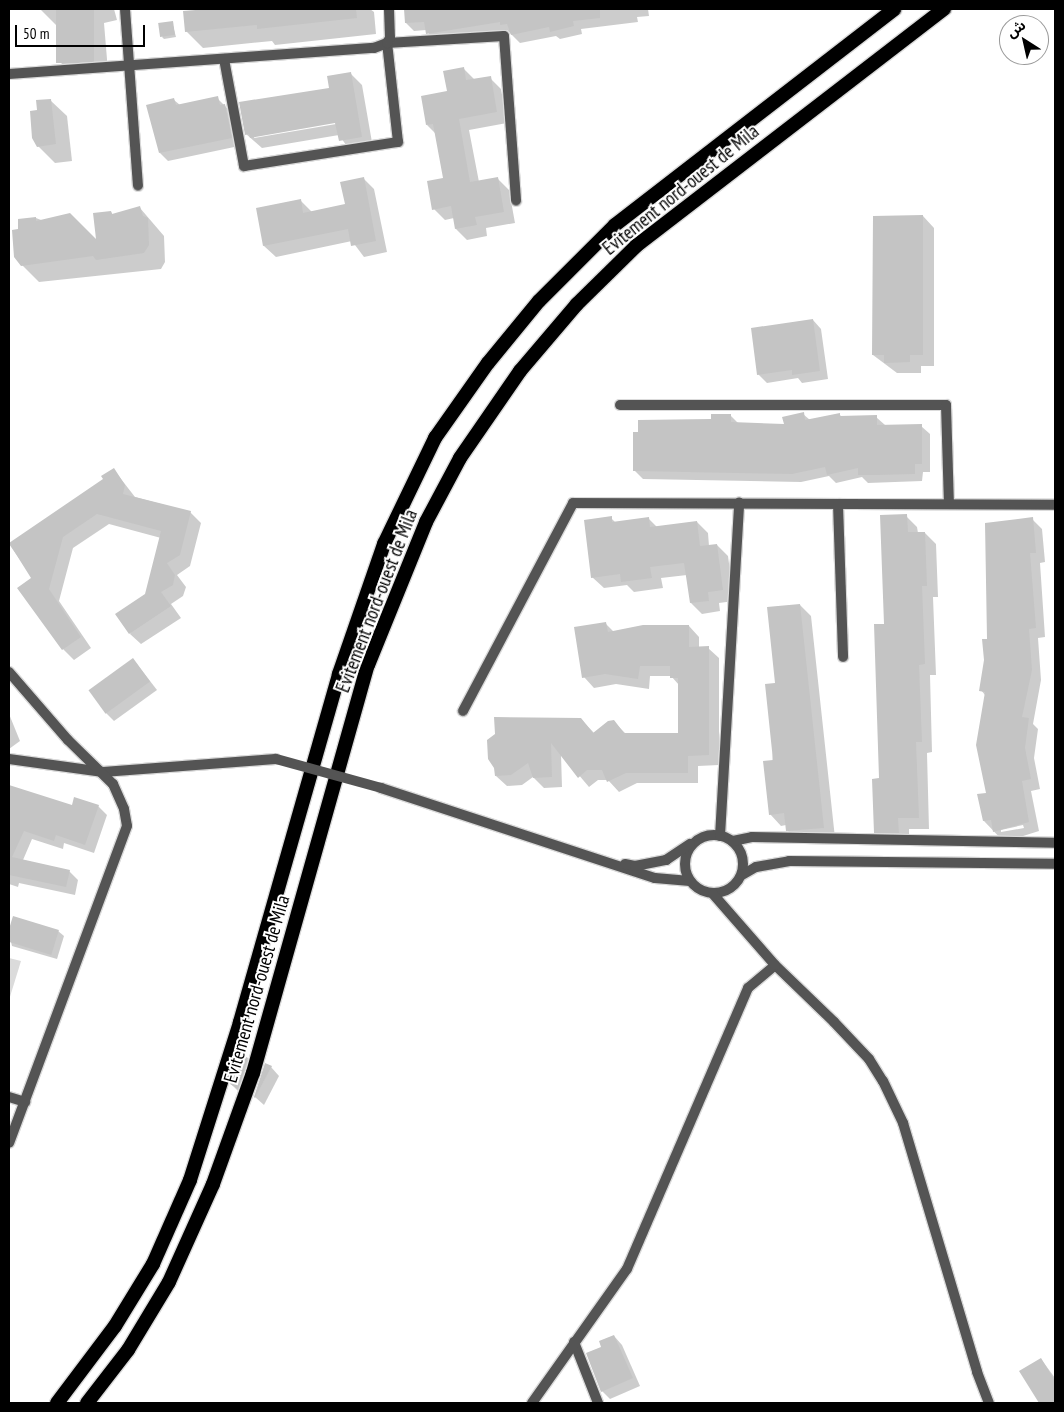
<!DOCTYPE html>
<meta charset="utf-8">
<style>
body{margin:0}
#map{position:relative;width:1064px;height:1412px;overflow:hidden;background:#fff;font-family:"PT Sans Narrow","Noto Sans Arabic",sans-serif}
div>[style]{position:absolute}
[style*='--x']{left:calc(var(--x)*1px);top:calc(var(--y)*1px);width:calc(var(--w)*1px);rotate:calc(var(--a)*1deg)}
.green>*{inset:0;background:#dbdbdb}
.shadow>*{inset:0;background:#0003}
.building>*{inset:0;background:#c4c4c4;transform-origin:0 0}
.roads{filter:drop-shadow(1px 0 #dbdbdb) drop-shadow(-1px 0 #dbdbdb) drop-shadow(0 1px #dbdbdb) drop-shadow(0 -1px #dbdbdb)}
.minor>*{height:10px;margin:-5px;padding:0 5px;transform-origin:5px;border-radius:5px;background:#545454}
.minor>.ring{margin:-5px;padding:0;box-sizing:content-box;background:none;border:10px solid #545454;border-radius:50%}
.tertiary>*{height:10px;margin:-5px;padding:0 5px;transform-origin:5px;border-radius:5px;background:#545454}
.trunk>*{height:14px;margin:-7px;padding:0 7px;transform-origin:7px;border-radius:7px;background:#000}
.minor-bridge>*{height:10px;margin:-5px;padding:0 5px;transform-origin:5px;border-radius:5px;background:#545454}
span{translate:-50% -50%;white-space:nowrap;text-align:center;line-height:1.15;-webkit-text-stroke:4px #fff;paint-order:stroke}
.street-label{font-size:19px;color:#000}
.frame{position:absolute;inset:0;border:10px solid #000;pointer-events:none}
.north{position:absolute;left:999px;top:15px;width:50px;height:50px;box-sizing:border-box;background:#fff;border:1px solid #999;border-radius:50%;rotate:325deg;font-size:14px;font-weight:700;line-height:20px;text-align:center;color:#000}
.north::after{content:'';display:block;margin:auto;width:18px;height:22px;background:#000;clip-path:polygon(50% 0,100% 100%,50% 72%,0 100%)}
.scale{position:absolute;left:15px;top:25px;width:130px;height:22px;box-sizing:border-box;border:2px solid #000;border-top:0;padding-left:6px;font-size:15px;line-height:18px;white-space:nowrap;color:#000;-webkit-text-stroke:4px #fff;paint-order:stroke}
</style>
<div id="map">
<div class="green">
<div style="clip-path:polygon(9px 958px,21px 961px,9px 1000px)"></div>
</div>
<div class="shadow">
<div style="clip-path:polygon(40px 9px,114px 9px,117px 20px,104px 23px,108px 71px,72px 73px,61px 63px,59px 28px)"></div>
<div style="clip-path:polygon(221px 9px,370px 9px,374px 12px,376px 34px,275px 45px,272px 41px,203px 48px,186px 31px,185px 12px)"></div>
<div style="clip-path:polygon(405px 9px,648px 9px,649px 16px,637px 17px,638px 22px,581px 29px,582px 34px,560px 39px,556px 36px,520px 43px,507px 30px,435px 41px,426px 30px,414px 31px,406px 23px)"></div>
<div style="clip-path:polygon(172px 22px,176px 37px,164px 39px,162px 37px)"></div>
<div style="clip-path:polygon(464px 69px,475px 80px,490px 78px,501px 89px,507px 123px,469px 130px,479px 182px,498px 179px,509px 190px,515px 223px,486px 228px,487px 236px,467px 240px,456px 229px,454px 218px,445px 220px,434px 209px,444px 179px,436px 134px,427px 125px)"></div>
<div style="clip-path:polygon(evenodd,351px 74px,362px 85px,373px 148px,351px 152px,339px 135px,262px 148px,246px 134px,330px 89px,351px 74px,341px 121px,342px 123px,254px 138px,254px 136px,341px 121px)"></div>
<div style="clip-path:polygon(217px 98px,233px 114px,239px 146px,168px 161px,160px 153px,174px 100px,180px 105px)"></div>
<div style="clip-path:polygon(50px 100px,67px 116px,72px 161px,55px 163px,38px 146px,39px 111px)"></div>
<div style="clip-path:polygon(363px 178px,374px 189px,387px 252px,364px 257px,352px 241px,276px 257px,264px 246px,257px 209px,300px 200px,312px 212px,346px 205px)"></div>
<div style="clip-path:polygon(140px 208px,164px 236px,165px 262px,161px 269px,39px 282px,22px 265px,20px 230px,36px 218px,97px 242px,111px 212px,113px 215px)"></div>
<div style="clip-path:polygon(923px 216px,934px 228px,934px 366px,921px 366px,921px 373px,897px 373px,873px 355px)"></div>
<div style="clip-path:polygon(813px 320px,821px 329px,828px 379px,802px 383px,798px 378px,767px 383px,758px 374px)"></div>
<div style="clip-path:polygon(803px 414px,810px 420px,839px 414px,842px 417px,876px 417px,885px 425px,921px 426px,930px 434px,930px 472px,923px 472px,922px 481px,868px 483px,862px 477px,836px 483px,829px 476px,801px 482px,643px 479px,635px 471px,712px 420px,731px 416px,739px 424px,785px 425px)"></div>
<div style="clip-path:polygon(114px 470px,135px 497px,190px 512px,201px 523px,190px 566px,177px 575px,186px 587px,183px 596px,171px 604px,181px 618px,141px 644px,130px 634px,146px 594px,161px 538px,109px 524px,73px 548px,59px 601px,91px 648px,74px 660px,63px 649px,33px 578px,9px 544px,105px 480px)"></div>
<div style="clip-path:polygon(906px 516px,917px 527px,918px 533px,925px 533px,936px 544px,938px 597px,933px 597px,936px 675px,930px 675px,932px 752px,927px 753px,929px 829px,909px 829px,909px 844px,886px 843px,875px 832px,880px 779px,885px 625px)"></div>
<div style="clip-path:polygon(611px 518px,616px 523px,648px 518px,657px 527px,697px 522px,708px 533px,709px 546px,717px 545px,728px 556px,734px 601px,719px 603px,720px 611px,702px 614px,691px 603px,687px 575px,661px 578px,663px 588px,634px 592px,627px 585px,604px 588px,592px 577px)"></div>
<div style="clip-path:polygon(evenodd,1032px 519px,1042px 529px,1045px 562px,1040px 563px,1045px 637px,1038px 638px,1041px 680px,1033px 724px,1038px 729px,1034px 758px,1040px 789px,1031px 791px,1039px 831px,1004px 842px,984px 821px,987px 794px,985px 695px,981px 690px,988px 640px,1032px 519px,1023px 825px,1024px 828px,1001px 832px,1001px 830px,1023px 825px)"></div>
<div style="clip-path:polygon(800px 605px,811px 616px,835px 838px,798px 841px,787px 830px,786px 825px,781px 826px,770px 814px,776px 684px)"></div>
<div style="clip-path:polygon(605px 623px,614px 632px,689px 626px,699px 637px,699px 648px,708px 648px,719px 658px,719px 765px,698px 766px,698px 783px,637px 783px,619px 792px,608px 780px,598px 780px,589px 787px,561px 754px,562px 787px,544px 788px,533px 777px,522px 785px,507px 786px,496px 776px,581px 719px,594px 733px,614px 722px,626px 734px,679px 734px,679px 685px,671px 676px,650px 676px,649px 689px,616px 684px,594px 688px,584px 677px)"></div>
<div style="clip-path:polygon(133px 659px,157px 690px,114px 721px,106px 713px)"></div>
<div style="clip-path:polygon(9px 714px,20px 741px,9px 749px)"></div>
<div style="clip-path:polygon(9px 786px,72px 807px,98px 806px,107px 815px,94px 853px,64px 843px,63px 849px,32px 839px,23px 860px,69px 871px,78px 880px,75px 895px,19px 883px,18px 887px,9px 884px)"></div>
<div style="clip-path:polygon(13px 918px,58px 931px,64px 936px,57px 959px,12px 946px,9px 934px)"></div>
<div style="clip-path:polygon(247px 1059px,256px 1068px,239px 1092px,231px 1084px)"></div>
<div style="clip-path:polygon(271px 1067px,279px 1076px,264px 1105px,255px 1097px)"></div>
<div style="clip-path:polygon(614px 1336px,622px 1345px,640px 1386px,610px 1399px,602px 1391px,603px 1347px)"></div>
<div style="clip-path:polygon(1041px 1359px,1055px 1378px,1055px 1403px,1040px 1403px,1021px 1371px)"></div>
</div>
<div class="building">
<div style="left:56px;top:9px;width:38px;height:54px"></div>
<div style="clip-path:polygon(208px 9px,356px 9px,357px 18px,257px 29px,257px 25px,185px 32px,183px 11px)"></div>
<div style="clip-path:polygon(404px 9px,600px 9px,600px 18px,573px 21px,574px 26px,550px 32px,549px 27px,511px 35px,507px 24px,500px 25px,500px 22px,426px 34px,424px 22px,405px 23px)"></div>
<div style="left:173px;top:21px;width:14px;height:15px;rotate:82deg"></div>
<div style="clip-path:polygon(464px 67px,466px 80px,491px 76px,497px 112px,459px 119px,470px 182px,498px 177px,504px 212px,475px 217px,477px 225px,455px 229px,451px 206px,432px 210px,427px 181px,443px 178px,433px 124px,426px 125px,421px 96px,447px 91px,443px 71px)"></div>
<div style="clip-path:polygon(351px 72px,362px 137px,339px 141px,335px 123px,250px 138px,249px 134px,245px 135px,239px 102px,329px 88px,327px 76px)"></div>
<div style="clip-path:polygon(218px 96px,220px 105px,225px 104px,232px 138px,159px 153px,146px 105px,174px 98px,176px 105px)"></div>
<div style="clip-path:polygon(51px 99px,56px 144px,37px 147px,32px 138px,30px 111px,37px 110px,36px 100px)"></div>
<div style="clip-path:polygon(364px 177px,376px 241px,351px 246px,348px 229px,263px 246px,256px 208px,301px 199px,303px 213px,345px 204px,340px 182px)"></div>
<div style="clip-path:polygon(140px 206px,143px 216px,148px 218px,149px 245px,144px 253px,96px 260px,93px 256px,21px 266px,14px 257px,12px 230px,18px 229px,18px 219px,36px 217px,36px 221px,70px 213px,96px 239px,93px 213px,111px 211px,112px 214px)"></div>
<div style="clip-path:polygon(923px 215px,923px 355px,910px 355px,910px 362px,884px 363px,884px 355px,872px 355px,873px 216px)"></div>
<div style="clip-path:polygon(813px 319px,820px 371px,792px 375px,792px 370px,757px 375px,751px 328px)"></div>
<div style="clip-path:polygon(804px 412px,805px 420px,840px 413px,840px 416px,877px 415px,877px 425px,922px 424px,922px 464px,915px 464px,915px 474px,877px 475px,858px 475px,858px 468px,827px 475px,825px 467px,792px 474px,633px 471px,633px 432px,638px 432px,638px 420px,711px 419px,711px 414px,731px 414px,731px 422px,784px 424px,782px 417px)"></div>
<div style="clip-path:polygon(114px 468px,125px 485px,123px 494px,191px 511px,180px 555px,167px 563px,175px 575px,173px 585px,161px 592px,171px 606px,129px 634px,115px 614px,145px 594px,161px 531px,97px 514px,63px 537px,49px 589px,81px 637px,62px 650px,17px 588px,31px 578px,9px 543px,103px 479px,101px 476px)"></div>
<div style="clip-path:polygon(907px 514px,908px 532px,925px 532px,927px 586px,922px 586px,925px 664px,919px 665px,922px 742px,916px 742px,919px 818px,898px 818px,899px 833px,874px 833px,872px 779px,879px 778px,874px 624px,884px 624px,880px 515px)"></div>
<div style="clip-path:polygon(612px 516px,612px 522px,649px 517px,650px 527px,697px 521px,700px 546px,717px 544px,723px 590px,708px 592px,709px 601px,690px 603px,684px 563px,650px 567px,652px 578px,621px 582px,620px 574px,591px 578px,584px 520px)"></div>
<div style="clip-path:polygon(1033px 517px,1036px 553px,1030px 553px,1036px 628px,1029px 629px,1032px 670px,1022px 717px,1029px 718px,1025px 748px,1031px 779px,1022px 781px,1029px 822px,993px 832px,991px 820px,983px 821px,977px 794px,986px 793px,976px 745px,985px 692px,979px 691px,984px 660px,982px 639px,987px 639px,985px 523px)"></div>
<div style="clip-path:polygon(800px 604px,824px 828px,786px 831px,784px 813px,769px 815px,763px 761px,773px 760px,765px 684px,775px 683px,767px 607px)"></div>
<div style="clip-path:polygon(606px 622px,608px 632px,643px 625px,689px 625px,689px 647px,709px 646px,709px 755px,688px 756px,688px 773px,626px 773px,607px 782px,602px 770px,587px 770px,578px 778px,551px 743px,552px 777px,533px 778px,528px 763px,511px 775px,495px 776px,494px 768px,488px 759px,487px 740px,495px 734px,494px 717px,581px 718px,593px 733px,608px 721px,614px 720px,624px 733px,678px 733px,678px 678px,670px 678px,670px 666px,640px 666px,638px 679px,605px 674px,582px 678px,574px 627px)"></div>
<div style="left:133px;top:658px;width:29px;height:55px;rotate:54deg"></div>
<div style="clip-path:polygon(9px 785px,72px 805px,74px 797px,99px 805px,85px 845px,56px 835px,54px 841px,24px 831px,12px 857px,70px 870px,66px 887px,9px 875px)"></div>
<div style="left:13px;top:916px;width:48px;height:26px;rotate:17deg"></div>
<div style="clip-path:polygon(242px 1055px,248px 1058px,238px 1089px,230px 1084px,237px 1061px)"></div>
<div style="clip-path:polygon(265px 1063px,272px 1066px,255px 1098px,254px 1097px)"></div>
<div style="clip-path:polygon(614px 1335px,633px 1378px,601px 1392px,586px 1353px,601px 1347px,599px 1341px)"></div>
<div style="clip-path:polygon(1041px 1358px,1055px 1381px,1055px 1403px,1039px 1403px,1019px 1371px)"></div>
</div>
<div class="roads">
<div class="minor">
<div style="--x:125;--y:9;--w:177;--a:85.8"></div>
<div style="--x:224;--y:59;--w:109;--a:79.4"></div>
<div style="--x:244;--y:166;--w:156;--a:-8.9"></div>
<div style="--x:398;--y:142;--w:100;--a:-96.3"></div>
<div style="--x:387;--y:43;--w:117;--a:-3.4"></div>
<div style="--x:504;--y:36;--w:165;--a:85.8"></div>
<div style="--x:9;--y:74;--w:366;--a:-4.1"></div>
<div style="--x:374;--y:48;--w:14;--a:-21"></div>
<div style="--x:387;--y:43;--w:6;--a:-59"></div>
<div style="--x:390;--y:38;--w:29;--a:-92"></div>
<div style="--x:620;--y:405;--w:326;--a:0"></div>
<div style="--x:946;--y:405;--w:99;--a:88.3"></div>
<div style="--x:838;--y:504;--w:153;--a:88.1"></div>
<div style="--x:463;--y:711;--w:235;--a:-62.1"></div>
<div style="--x:573;--y:503;--w:482;--a:0.2"></div>
<div style="--x:9;--y:759;--w:95;--a:7.9"></div>
<div style="--x:103;--y:772;--w:173;--a:-4.3"></div>
<div style="--x:381;--y:788;--w:288;--a:18.2"></div>
<div style="--x:655;--y:878;--w:35;--a:5"></div>
<div class="ring" style="left:685px;top:835px;width:48px;height:48px"></div>
<div style="--x:720;--y:836;--w:334;--a:-86.7"></div>
<div style="--x:733;--y:841;--w:19;--a:-12"></div>
<div style="--x:752;--y:837;--w:303;--a:1.1"></div>
<div style="--x:625;--y:864;--w:10;--a:11"></div>
<div style="--x:635;--y:866;--w:32;--a:-11"></div>
<div style="--x:666;--y:860;--w:29;--a:-34"></div>
<div style="--x:742;--y:875;--w:16;--a:-30"></div>
<div style="--x:756;--y:867;--w:34;--a:-10"></div>
<div style="--x:789;--y:861;--w:266;--a:0.6"></div>
<div style="--x:775;--y:965;--w:82;--a:44"></div>
<div style="--x:834;--y:1022;--w:51;--a:46.6"></div>
<div style="--x:869;--y:1059;--w:26;--a:58"></div>
<div style="--x:883;--y:1081;--w:47;--a:64.5"></div>
<div style="--x:903;--y:1123;--w:260;--a:73.4"></div>
<div style="--x:977;--y:1372;--w:33;--a:69"></div>
<div style="--x:9;--y:1097;--w:17;--a:17"></div>
<div style="--x:574;--y:1342;--w:66;--a:68.5"></div>
<div style="--x:532;--y:1403;--w:164;--a:-54.7"></div>
<div style="--x:627;--y:1269;--w:306;--a:-66.7"></div>
<div style="--x:748;--y:988;--w:35;--a:-40"></div>
<div style="--x:775;--y:965;--w:94;--a:-131.1"></div>
</div>
<div class="tertiary">
<div style="--x:9;--y:672;--w:90;--a:49.1"></div>
<div style="--x:68;--y:740;--w:63;--a:44.4"></div>
<div style="--x:113;--y:784;--w:27;--a:66"></div>
<div style="--x:124;--y:809;--w:17;--a:80"></div>
<div style="--x:127;--y:826;--w:338;--a:110.4"></div>
</div>
<div class="trunk">
<div style="--x:57;--y:1403;--w:96;--a:-53"></div>
<div style="--x:115;--y:1326;--w:73;--a:-58.5"></div>
<div style="--x:153;--y:1264;--w:92;--a:-66.2"></div>
<div style="--x:190;--y:1180;--w:166;--a:-72.4"></div>
<div style="--x:240;--y:1022;--w:362;--a:-74.1"></div>
<div style="--x:339;--y:674;--w:138;--a:-70.9"></div>
<div style="--x:384;--y:544;--w:118;--a:-64.3"></div>
<div style="--x:435;--y:438;--w:92;--a:-54.8"></div>
<div style="--x:488;--y:363;--w:80;--a:-50.6"></div>
<div style="--x:539;--y:301;--w:107;--a:-45"></div>
<div style="--x:615;--y:225;--w:353;--a:-37.7"></div>
<div style="--x:87;--y:1403;--w:67;--a:-52.3"></div>
<div style="--x:128;--y:1350;--w:79;--a:-58.9"></div>
<div style="--x:169;--y:1282;--w:107;--a:-65.8"></div>
<div style="--x:213;--y:1184;--w:118;--a:-70.2"></div>
<div style="--x:253;--y:1073;--w:424;--a:-74.3"></div>
<div style="--x:368;--y:665;--w:154;--a:-67.9"></div>
<div style="--x:426;--y:522;--w:72;--a:-62"></div>
<div style="--x:460;--y:458;--w:106;--a:-55.4"></div>
<div style="--x:520;--y:371;--w:88;--a:-49.6"></div>
<div style="--x:577;--y:304;--w:83;--a:-44.5"></div>
<div style="--x:636;--y:246;--w:389;--a:-37.6"></div>
</div>
</div>
<div class="minor-bridge">
<div style="--x:276;--y:759;--w:109;--a:15.4"></div>
</div>
<div class="street-label">
<span style="left:681px;top:190px;rotate:-39deg">Evitement nord-ouest de Mila</span>
<span style="left:377px;top:601px;rotate:-69deg">Evitement nord-ouest de Mila</span>
<span style="left:257px;top:989px;rotate:-74deg">Evitement nord-ouest de Mila</span>
</div>
<div class="frame"></div>
<div class="north">ش</div>
<div class="scale">50 m</div>
</div>
